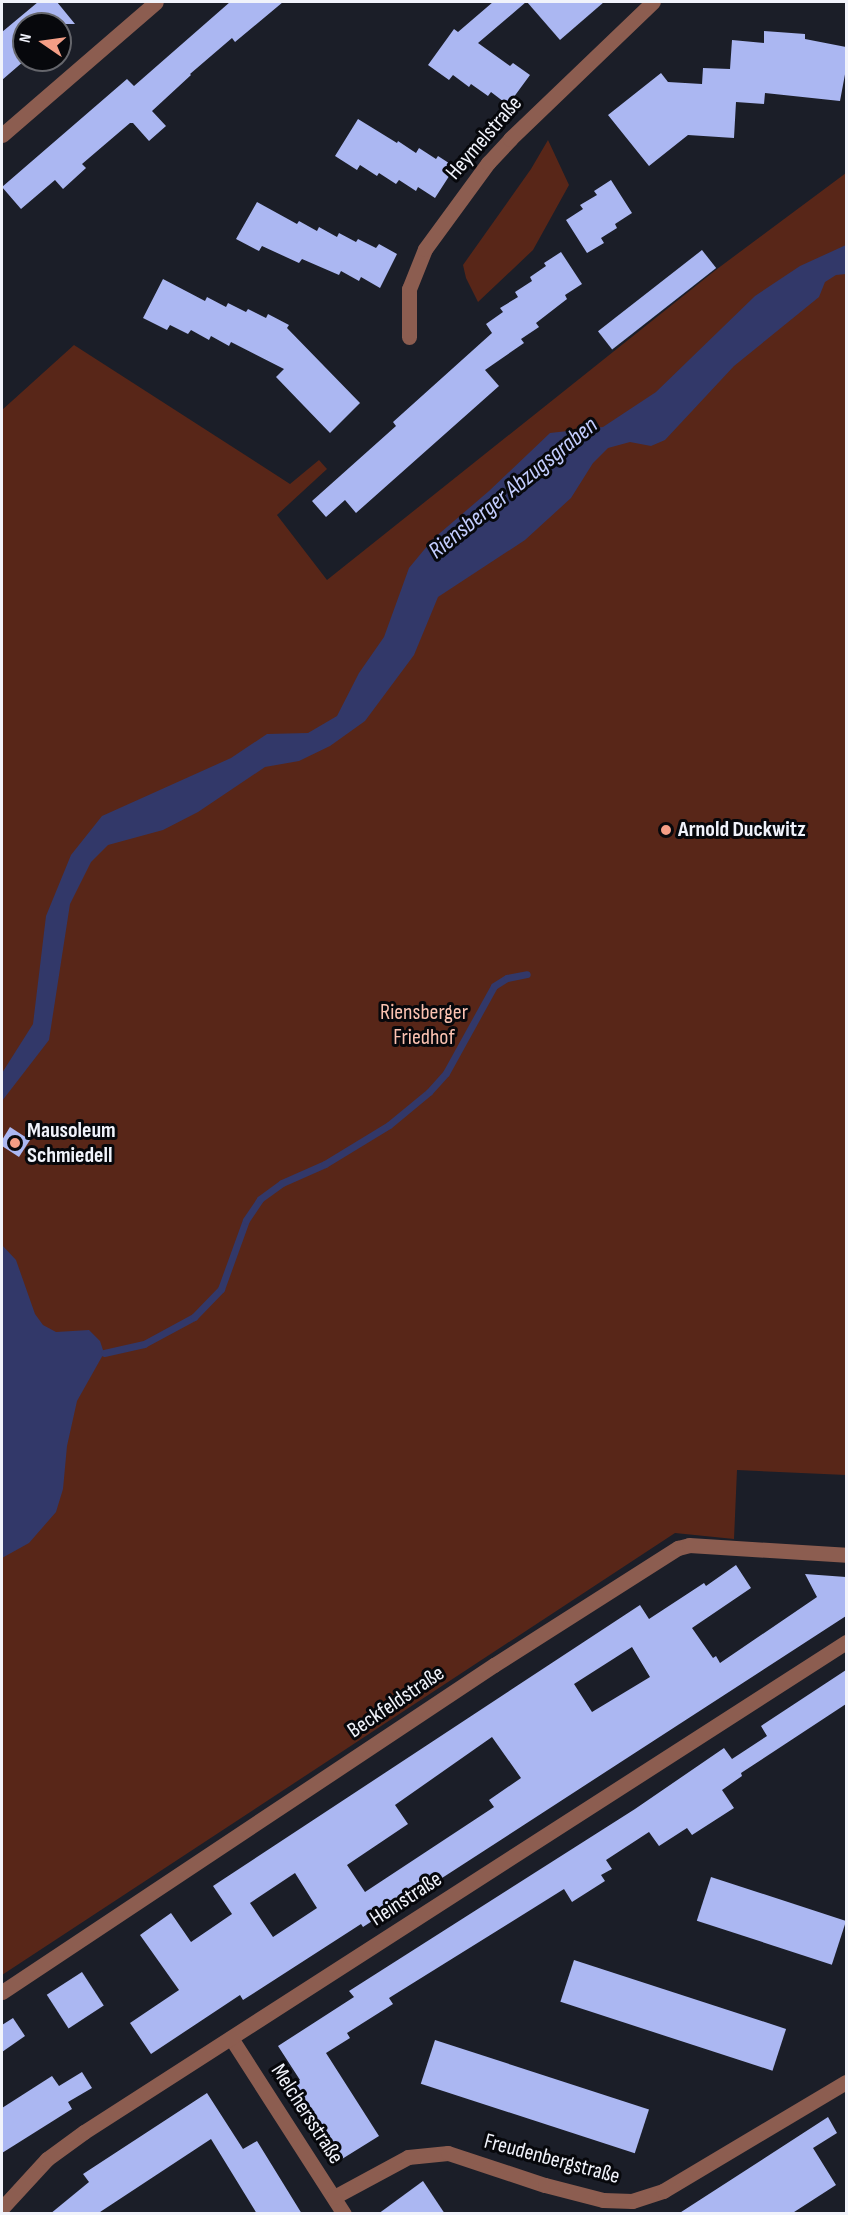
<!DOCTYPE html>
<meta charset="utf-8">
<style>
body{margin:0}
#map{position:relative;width:848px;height:2215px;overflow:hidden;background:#1b1e28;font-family:"Sofia Sans Condensed",sans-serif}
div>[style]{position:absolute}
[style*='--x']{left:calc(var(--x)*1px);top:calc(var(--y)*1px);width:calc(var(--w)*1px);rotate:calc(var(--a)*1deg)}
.green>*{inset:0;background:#582618}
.water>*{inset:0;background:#323869}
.stream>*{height:7px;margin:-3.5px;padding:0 3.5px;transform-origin:3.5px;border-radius:3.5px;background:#323869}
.building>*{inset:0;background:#abb7f2;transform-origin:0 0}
.minor>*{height:15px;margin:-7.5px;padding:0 7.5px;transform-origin:7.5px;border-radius:7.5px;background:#8c5d50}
.dots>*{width:16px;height:16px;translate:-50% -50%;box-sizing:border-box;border:3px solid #07080c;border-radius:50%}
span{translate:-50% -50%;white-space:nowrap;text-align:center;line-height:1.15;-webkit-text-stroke:6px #07080c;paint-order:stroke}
.street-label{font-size:22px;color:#f1f3fb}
.poi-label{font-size:22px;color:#f1f3fb;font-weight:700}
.left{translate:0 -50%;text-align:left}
.park-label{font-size:22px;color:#fbc2b1}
.water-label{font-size:24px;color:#c3cdfe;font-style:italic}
.frame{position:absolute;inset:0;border:3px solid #f1f3fb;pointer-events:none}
.north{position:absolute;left:12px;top:12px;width:60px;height:60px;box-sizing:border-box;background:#07080c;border:2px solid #65666c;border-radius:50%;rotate:283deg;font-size:16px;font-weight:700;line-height:24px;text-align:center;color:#f1f3fb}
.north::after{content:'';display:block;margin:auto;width:21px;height:27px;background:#f49e86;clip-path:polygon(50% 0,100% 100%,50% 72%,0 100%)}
</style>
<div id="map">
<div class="green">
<div style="clip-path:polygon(548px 140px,569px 185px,533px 250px,478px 302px,466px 278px,463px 265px,531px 169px)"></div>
<div style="clip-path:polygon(846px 173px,846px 1475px,737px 1470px,734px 1539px,675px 1533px,2px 1975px,2px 410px,74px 345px,290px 484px,319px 460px,327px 469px,277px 515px,327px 580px,717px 269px)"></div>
</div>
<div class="water">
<div style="clip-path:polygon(846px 245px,846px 274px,836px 275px,825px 282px,819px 297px,734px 366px,665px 440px,651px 446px,630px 442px,608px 448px,593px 463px,571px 498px,525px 540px,438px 597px,414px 655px,365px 721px,330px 746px,299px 761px,265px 767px,198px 812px,163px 830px,108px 845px,91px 862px,70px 904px,49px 1040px,2px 1101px,2px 1073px,33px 1024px,46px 916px,71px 855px,102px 816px,231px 758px,267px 734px,308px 733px,337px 716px,359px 673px,384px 637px,409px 568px,433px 539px,489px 491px,550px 433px,603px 427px,656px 392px,755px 296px,800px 266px)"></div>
<div style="clip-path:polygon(2px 1245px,16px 1260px,35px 1314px,43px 1325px,56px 1332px,89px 1330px,100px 1341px,104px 1353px,77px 1401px,67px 1446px,63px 1489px,56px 1512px,29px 1543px,2px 1558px)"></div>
</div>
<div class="stream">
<div style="--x:104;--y:1353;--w:41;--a:-12.7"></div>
<div style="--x:144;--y:1344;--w:57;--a:-28.4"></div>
<div style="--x:194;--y:1317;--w:39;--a:-46"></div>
<div style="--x:221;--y:1289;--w:73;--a:-70.1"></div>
<div style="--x:246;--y:1220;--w:25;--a:-56"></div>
<div style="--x:260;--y:1199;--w:27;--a:-36"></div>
<div style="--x:282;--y:1183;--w:47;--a:-23.8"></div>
<div style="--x:325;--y:1164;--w:75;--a:-31.4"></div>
<div style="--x:389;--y:1125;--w:52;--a:-39.5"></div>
<div style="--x:429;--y:1092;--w:25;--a:-48"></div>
<div style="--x:446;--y:1073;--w:99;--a:-61.1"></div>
<div style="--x:494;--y:986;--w:15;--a:-32"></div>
<div style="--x:507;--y:978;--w:20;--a:-11"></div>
</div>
<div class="building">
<div style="clip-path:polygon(38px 2px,57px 2px,75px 24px,24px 24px,24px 61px,2px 80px,2px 32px)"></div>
<div style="clip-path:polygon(230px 2px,283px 2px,235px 42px,232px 38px,190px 74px,191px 75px,152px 111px,166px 126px,149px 141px,133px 123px,130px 123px,82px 164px,86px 168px,63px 189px,55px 180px,21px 209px,2px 187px,127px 79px,134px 86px)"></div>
<div style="clip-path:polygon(493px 2px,526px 2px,478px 43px,510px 66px,513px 63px,530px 75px,508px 105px,491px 92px,488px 96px,471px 84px,469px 87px,453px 75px,449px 80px,428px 65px,454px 29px,458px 32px)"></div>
<div style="clip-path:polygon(527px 2px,604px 2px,560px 40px)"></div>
<div style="clip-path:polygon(764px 31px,805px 34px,805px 39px,846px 47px,846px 69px,840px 101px,765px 93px,764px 104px,736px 102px,734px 138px,688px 135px,649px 166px,608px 115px,661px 73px,668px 82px,702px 84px,703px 68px,730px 69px,732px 40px,764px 43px)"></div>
<div style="clip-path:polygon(358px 119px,397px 143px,398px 141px,416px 153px,419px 148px,436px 159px,438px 156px,455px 167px,435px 198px,418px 187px,416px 191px,399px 180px,396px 184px,379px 173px,377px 176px,360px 165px,357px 170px,335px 156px)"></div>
<div style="clip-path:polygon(611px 180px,632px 213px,615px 224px,617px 228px,601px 238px,604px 243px,587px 253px,566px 220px,583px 209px,580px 205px,597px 195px,594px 191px)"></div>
<div style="clip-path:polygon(257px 202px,297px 224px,299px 221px,317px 231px,319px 227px,337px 237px,339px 233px,356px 242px,358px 239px,376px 248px,379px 244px,397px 254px,380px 288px,361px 277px,359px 281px,341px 271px,339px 275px,302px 259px,299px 263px,262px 246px,259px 251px,236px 239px)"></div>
<div style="left:702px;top:250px;width:23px;height:132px;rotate:52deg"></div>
<div style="clip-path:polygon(561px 252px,582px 284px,565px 295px,567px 299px,536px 323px,539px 327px,521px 339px,524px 343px,485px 370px,499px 386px,356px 513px,345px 500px,326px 517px,312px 501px,396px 426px,393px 422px,492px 333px,486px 324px,503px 312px,500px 308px,518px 297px,515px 292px,532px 281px,530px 277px,546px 266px,544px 263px)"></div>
<div style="clip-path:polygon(163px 279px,205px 301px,207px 297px,226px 307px,228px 303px,246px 312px,248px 309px,266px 318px,268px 314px,289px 325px,287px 328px,360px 403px,330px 433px,276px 377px,284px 369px,231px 342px,229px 346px,211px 336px,209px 340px,191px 330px,188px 334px,170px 325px,167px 330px,143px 318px)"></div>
<div style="clip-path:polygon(10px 1127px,30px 1140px,19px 1157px,2px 1146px,2px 1140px)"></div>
<div style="clip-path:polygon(evenodd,736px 1565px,751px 1588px,692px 1628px,713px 1658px,716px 1656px,720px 1663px,817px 1597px,805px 1574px,846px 1577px,846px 1616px,442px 1878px,440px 1877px,363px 1927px,361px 1924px,243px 2000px,240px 1995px,151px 2054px,130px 2023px,179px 1990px,140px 1935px,171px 1913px,191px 1942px,232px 1914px,213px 1886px,640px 1605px,649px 1619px,704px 1583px,706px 1586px,736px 1565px,632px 1647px,650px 1677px,592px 1712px,574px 1684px,632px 1647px,736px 1565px,492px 1737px,521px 1778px,489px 1800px,494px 1807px,365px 1892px,347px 1865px,408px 1824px,395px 1805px,492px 1737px,736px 1565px,295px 1873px,317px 1908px,273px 1937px,250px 1903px,295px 1873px)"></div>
<div style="clip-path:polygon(846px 1670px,846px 1704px,741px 1773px,742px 1776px,722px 1790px,734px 1808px,692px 1835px,687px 1828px,659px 1846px,649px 1832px,606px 1860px,612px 1869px,601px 1875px,605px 1881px,572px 1902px,564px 1889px,389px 1998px,393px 2004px,347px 2033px,350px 2038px,326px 2053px,379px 2136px,342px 2159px,295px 2083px,300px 2080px,278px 2046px,354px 1997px,349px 1991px,635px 1809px,724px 1748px,732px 1759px,767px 1736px,761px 1726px)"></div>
<div style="left:711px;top:1877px;width:142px;height:46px;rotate:18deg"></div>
<div style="left:574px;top:1960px;width:223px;height:44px;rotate:18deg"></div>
<div style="left:82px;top:1972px;width:40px;height:42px;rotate:57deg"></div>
<div style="clip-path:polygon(13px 2018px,25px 2036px,2px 2052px,2px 2025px)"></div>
<div style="left:435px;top:2040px;width:225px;height:46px;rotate:18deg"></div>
<div style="clip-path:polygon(82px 2072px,92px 2088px,68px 2102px,72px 2109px,2px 2153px,2px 2108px,52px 2076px,59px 2086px)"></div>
<div style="clip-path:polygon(207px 2093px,243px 2149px,257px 2141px,302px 2214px,257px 2214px,211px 2139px,97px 2214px,50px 2214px,89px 2182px,83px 2174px)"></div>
<div style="clip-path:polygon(828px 2117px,837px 2133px,813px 2148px,836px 2185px,791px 2214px,678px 2214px)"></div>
<div style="clip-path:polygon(423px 2181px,445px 2214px,378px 2214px)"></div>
</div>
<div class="minor">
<div style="--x:2;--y:135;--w:203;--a:-40.8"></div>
<div style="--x:409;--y:337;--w:48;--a:-90"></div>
<div style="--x:409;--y:289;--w:43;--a:-68.2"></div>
<div style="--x:425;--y:249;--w:107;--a:-53.8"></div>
<div style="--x:488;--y:163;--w:33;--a:-47"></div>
<div style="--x:510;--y:139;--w:198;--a:-43.8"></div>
<div style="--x:2;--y:1992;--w:591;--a:-33.61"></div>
<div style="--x:494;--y:1665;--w:218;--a:-32.5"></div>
<div style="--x:678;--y:1548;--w:11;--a:-15"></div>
<div style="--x:689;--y:1545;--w:157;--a:3.6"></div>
<div style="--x:231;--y:2038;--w:209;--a:57.3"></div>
<div style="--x:334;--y:2197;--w:84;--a:-28.4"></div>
<div style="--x:408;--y:2157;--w:40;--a:-5.7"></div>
<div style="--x:448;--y:2153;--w:102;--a:18.3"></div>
<div style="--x:545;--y:2185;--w:60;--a:14.5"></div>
<div style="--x:603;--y:2200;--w:29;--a:2"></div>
<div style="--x:632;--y:2201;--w:33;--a:-18"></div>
<div style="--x:663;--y:2191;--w:213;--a:-30.8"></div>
<div style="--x:2;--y:2208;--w:67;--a:-47.4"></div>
<div style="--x:47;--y:2159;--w:46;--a:-36.1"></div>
<div style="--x:84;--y:2132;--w:906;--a:-32.74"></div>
</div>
<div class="dots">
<div style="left:666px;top:830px;background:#f49e86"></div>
<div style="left:15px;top:1143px;background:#f49e86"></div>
</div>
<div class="street-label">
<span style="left:484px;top:138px;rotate:-49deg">Heymelstraße</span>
<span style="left:396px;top:1702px;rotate:-34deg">Beckfeldstraße</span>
<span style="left:406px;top:1899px;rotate:-33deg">Heinstraße</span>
<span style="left:307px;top:2114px;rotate:57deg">Melchersstraße</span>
<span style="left:552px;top:2159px;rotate:15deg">Freudenbergstraße</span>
</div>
<div class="poi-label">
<span class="left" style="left:678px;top:830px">Arnold Duckwitz</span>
<span class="left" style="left:27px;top:1143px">Mausoleum<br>Schmiedell</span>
</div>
<div class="park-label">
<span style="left:424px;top:1025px">Riensberger<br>Friedhof</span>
</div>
<div class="water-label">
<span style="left:513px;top:488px;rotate:-39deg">Riensberger Abzugsgraben</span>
</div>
<div class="frame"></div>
<div class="north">N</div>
</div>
